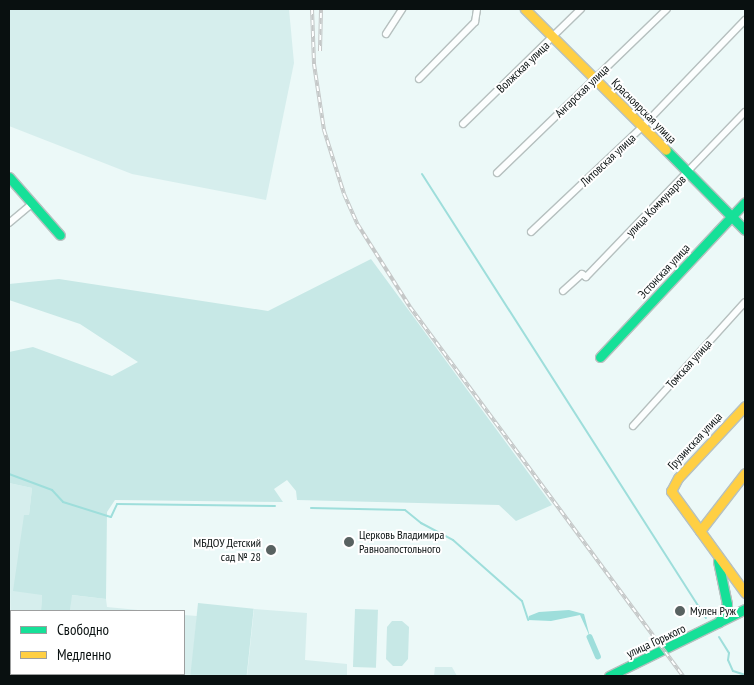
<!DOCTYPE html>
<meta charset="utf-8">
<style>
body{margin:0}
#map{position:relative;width:754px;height:685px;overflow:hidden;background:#ecf9f8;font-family:"PT Sans Narrow",sans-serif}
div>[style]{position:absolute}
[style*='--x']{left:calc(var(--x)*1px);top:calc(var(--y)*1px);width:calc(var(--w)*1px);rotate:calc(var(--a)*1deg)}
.built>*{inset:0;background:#d6eeed}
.green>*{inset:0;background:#c7e8e6;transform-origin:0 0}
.water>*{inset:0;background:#9ededb}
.stream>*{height:2px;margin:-1px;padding:0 1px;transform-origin:1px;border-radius:1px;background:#9ededb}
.canal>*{height:5.5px;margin:-2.75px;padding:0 2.75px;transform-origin:2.75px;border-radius:2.75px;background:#9ededb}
.roads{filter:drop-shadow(1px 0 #b6c0bf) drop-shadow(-1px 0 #b6c0bf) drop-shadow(0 1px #b6c0bf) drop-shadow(0 -1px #b6c0bf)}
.street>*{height:6px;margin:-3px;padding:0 3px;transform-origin:3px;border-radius:3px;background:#fcfefe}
.fast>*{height:9px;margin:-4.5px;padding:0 4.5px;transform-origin:4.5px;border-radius:4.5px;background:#16e098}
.slow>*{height:9px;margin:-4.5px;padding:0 4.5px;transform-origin:4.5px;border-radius:4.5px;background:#ffcf43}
.rail>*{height:4px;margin-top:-2px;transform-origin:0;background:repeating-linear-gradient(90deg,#fff 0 5.5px,#c5c8c8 0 11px);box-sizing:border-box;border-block:1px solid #c5c8c8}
.dots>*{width:14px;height:14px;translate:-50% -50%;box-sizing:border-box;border:2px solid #fff;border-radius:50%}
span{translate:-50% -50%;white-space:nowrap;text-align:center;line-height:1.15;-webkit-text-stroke:4px #fff;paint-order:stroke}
.street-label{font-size:12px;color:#091010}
.poi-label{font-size:12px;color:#091010}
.left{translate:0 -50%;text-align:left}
.right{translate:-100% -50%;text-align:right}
.frame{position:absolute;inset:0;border:10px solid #091010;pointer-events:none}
.legend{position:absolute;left:10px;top:610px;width:175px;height:65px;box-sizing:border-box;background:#fff;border:1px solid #9d9f9f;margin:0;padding:6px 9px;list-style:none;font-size:15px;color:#091010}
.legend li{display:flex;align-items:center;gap:10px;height:25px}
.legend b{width:25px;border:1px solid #9d9f9f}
</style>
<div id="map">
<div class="built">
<div style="clip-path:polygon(9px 9px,289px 9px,294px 63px,266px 200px,132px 174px,9px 126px)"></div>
<div style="clip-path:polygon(9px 483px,32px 488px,29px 515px,24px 515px,42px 595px,41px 611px,11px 611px,11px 672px)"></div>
<div style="clip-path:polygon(71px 595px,106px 599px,107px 607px,148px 611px,70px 611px)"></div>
<div style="clip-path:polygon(254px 609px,307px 613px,305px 660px,347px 664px,347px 676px,247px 676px)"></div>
<div style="clip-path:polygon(184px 615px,197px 616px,191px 676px,63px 676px,184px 674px)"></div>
<div style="clip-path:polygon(435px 667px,452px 667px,457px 676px,434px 676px)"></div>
</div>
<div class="green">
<div style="clip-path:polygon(371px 259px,552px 505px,516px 521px,499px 505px,297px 500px,296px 491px,287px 480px,274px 489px,283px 502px,115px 500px,107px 512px,106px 599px,72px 595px,70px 611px,41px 611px,42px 595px,13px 591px,24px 515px,29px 515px,32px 488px,9px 483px,9px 352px,33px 347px,112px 376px,138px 362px,80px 324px,9px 300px,9px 284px,59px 279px,268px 311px)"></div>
<div style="left:198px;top:603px;width:56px;height:73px;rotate:6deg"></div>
<div style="left:355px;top:609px;width:23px;height:58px;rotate:2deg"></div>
<div style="clip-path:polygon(392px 621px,402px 621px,409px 627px,408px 659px,402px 666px,393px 666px,386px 659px,387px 627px)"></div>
</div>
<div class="water">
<div style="clip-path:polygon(569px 610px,584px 614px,590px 637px,580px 615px,551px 621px,528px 620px,529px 616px,539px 612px)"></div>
</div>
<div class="stream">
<div style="--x:422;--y:174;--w:527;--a:57.4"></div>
<div style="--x:9;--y:474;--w:46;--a:20.4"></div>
<div style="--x:52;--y:490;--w:16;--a:47"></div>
<div style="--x:63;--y:502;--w:50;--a:17.4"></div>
<div style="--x:111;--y:517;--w:14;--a:-65"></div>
<div style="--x:117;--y:504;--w:158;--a:0.7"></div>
<div style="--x:311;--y:508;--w:94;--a:1.2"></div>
<div style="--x:405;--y:510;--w:21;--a:39"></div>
<div style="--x:421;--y:523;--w:36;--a:28"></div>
<div style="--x:453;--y:540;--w:92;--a:41.5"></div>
<div style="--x:522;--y:601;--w:20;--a:72"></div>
<div style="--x:719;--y:637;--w:19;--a:58"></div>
<div style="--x:729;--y:653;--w:7;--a:98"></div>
<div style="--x:728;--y:660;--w:12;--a:66"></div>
<div style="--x:733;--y:671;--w:13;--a:18"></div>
</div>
<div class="canal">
<div style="--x:590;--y:637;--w:21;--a:67"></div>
</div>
<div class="roads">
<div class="street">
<div style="--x:386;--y:34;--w:30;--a:-57"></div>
<div style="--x:419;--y:79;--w:80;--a:-45.5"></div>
<div style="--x:475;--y:22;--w:13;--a:-81"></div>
<div style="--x:463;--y:124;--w:165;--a:-44.3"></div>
<div style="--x:497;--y:173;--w:236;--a:-44"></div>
<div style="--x:9;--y:223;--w:30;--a:-40"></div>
<div style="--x:531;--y:232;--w:153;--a:-43.4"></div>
<div style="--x:642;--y:127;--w:149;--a:-46.1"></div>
<div style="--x:563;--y:291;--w:25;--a:-42"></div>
<div style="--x:582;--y:274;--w:5;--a:37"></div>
<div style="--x:586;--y:277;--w:229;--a:-46.1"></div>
<div style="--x:633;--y:426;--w:167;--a:-47.9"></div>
</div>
<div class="fast">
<div style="--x:666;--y:150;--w:112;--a:45.4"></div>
<div style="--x:9;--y:177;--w:77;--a:48.7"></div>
<div style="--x:600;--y:357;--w:212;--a:-46.9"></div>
<div style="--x:718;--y:561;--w:44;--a:78.2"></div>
<div style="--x:727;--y:604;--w:20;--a:114"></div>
<div style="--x:609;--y:676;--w:152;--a:-26.2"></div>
</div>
<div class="slow">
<div style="--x:525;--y:9;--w:199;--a:45"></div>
<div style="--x:745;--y:406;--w:98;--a:132.9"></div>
<div style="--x:678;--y:478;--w:15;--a:118"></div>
<div style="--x:671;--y:491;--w:126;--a:54"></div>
<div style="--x:700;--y:531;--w:73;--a:-52.2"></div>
</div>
</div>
<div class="rail">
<div style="--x:312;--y:9;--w:55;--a:87.9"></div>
<div style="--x:314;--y:64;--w:67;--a:81.4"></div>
<div style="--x:324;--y:130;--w:67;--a:72.6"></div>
<div style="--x:344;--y:194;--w:34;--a:66"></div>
<div style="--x:358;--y:225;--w:97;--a:57.6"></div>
<div style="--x:410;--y:307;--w:459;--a:53.5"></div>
<div style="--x:320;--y:51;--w:42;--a:-88.6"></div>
</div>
<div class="dots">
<div style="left:349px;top:542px;background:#586261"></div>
<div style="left:271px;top:550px;background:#586261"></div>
<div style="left:680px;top:611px;background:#586261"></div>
</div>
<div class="street-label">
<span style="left:523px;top:67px;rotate:-44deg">Волжская улица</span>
<span style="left:582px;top:91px;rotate:-44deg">Ангарская улица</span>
<span style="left:644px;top:111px;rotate:45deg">Красноярская улица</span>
<span style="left:608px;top:160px;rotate:-43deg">Литовская улица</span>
<span style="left:656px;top:206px;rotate:-46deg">улица Коммунаров</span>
<span style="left:664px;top:271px;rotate:-47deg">Эстонская улица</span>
<span style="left:689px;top:364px;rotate:-48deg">Томская улица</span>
<span style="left:695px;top:441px;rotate:-47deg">Грузинская улица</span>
<span style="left:656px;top:641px;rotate:-25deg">улица Горького</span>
</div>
<div class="poi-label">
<span class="left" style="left:359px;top:542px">Церковь Владимира<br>Равноапостольного</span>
<span class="right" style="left:261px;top:550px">МБДОУ Детский<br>сад № 28</span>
<span class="left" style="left:690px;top:611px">Мулен Руж</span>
</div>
<div class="frame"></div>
<ul class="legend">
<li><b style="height:6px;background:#16e098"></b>Свободно</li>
<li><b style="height:6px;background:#ffcf43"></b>Медленно</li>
</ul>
</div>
